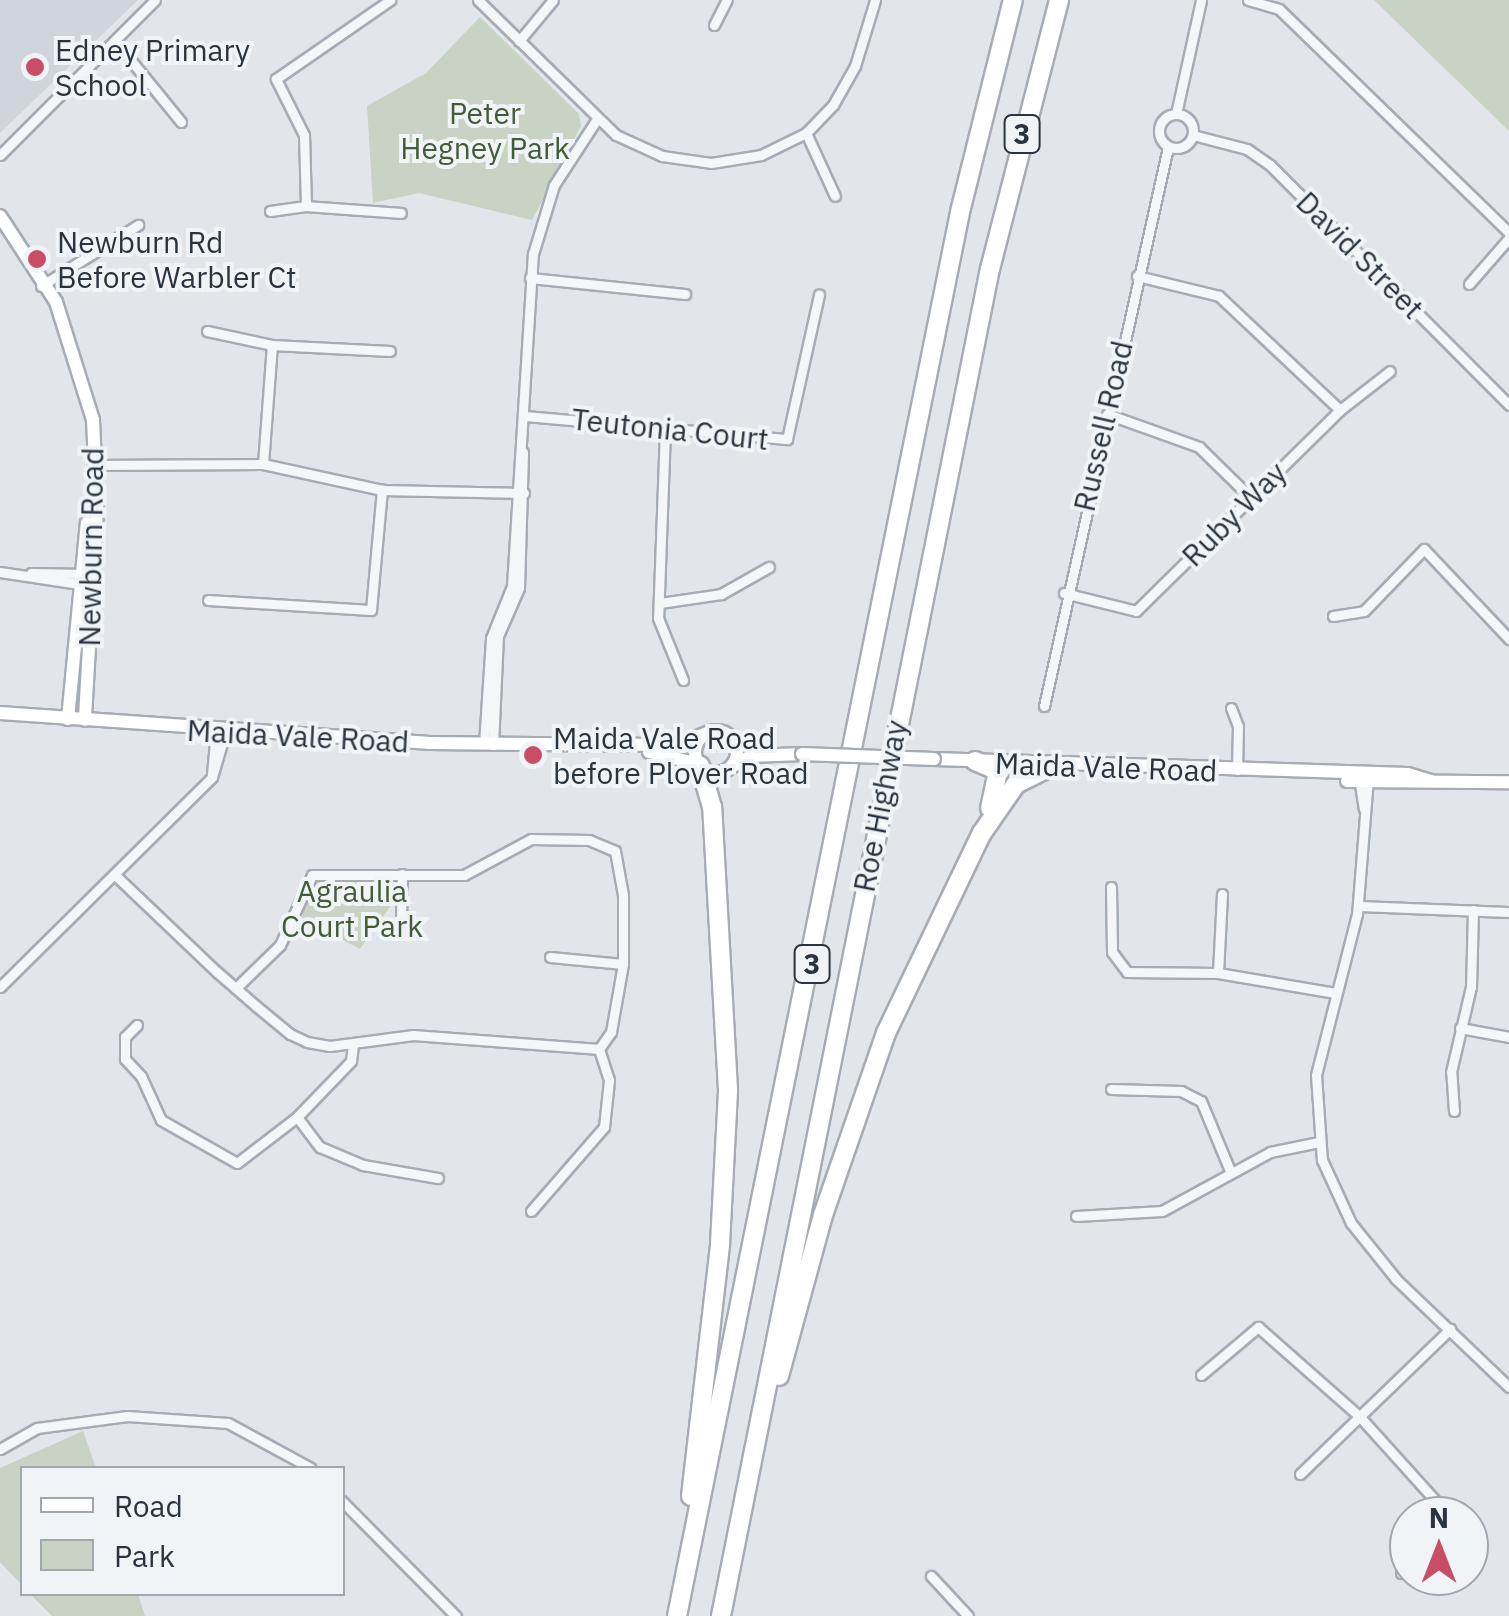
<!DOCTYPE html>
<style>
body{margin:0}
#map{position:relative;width:1509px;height:1616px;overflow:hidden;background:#e2e5ea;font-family:"IBM Plex Sans",sans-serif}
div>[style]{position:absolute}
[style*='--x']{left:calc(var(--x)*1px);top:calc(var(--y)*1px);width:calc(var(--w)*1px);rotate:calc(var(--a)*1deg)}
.built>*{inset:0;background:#d0d4db}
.green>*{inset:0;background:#c8d3c3}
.roads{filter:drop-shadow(2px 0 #a7acb4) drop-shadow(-2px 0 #a7acb4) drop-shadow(0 2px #a7acb4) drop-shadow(0 -2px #a7acb4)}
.street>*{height:9px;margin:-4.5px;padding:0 4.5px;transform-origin:4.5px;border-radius:4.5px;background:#f4f6f8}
.street>.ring{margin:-4.5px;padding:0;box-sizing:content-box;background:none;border:9px solid #f4f6f8;border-radius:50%}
.secondary>*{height:12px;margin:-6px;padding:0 6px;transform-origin:6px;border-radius:6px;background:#fff}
.secondary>.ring{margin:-6px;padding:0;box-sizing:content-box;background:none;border:12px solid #fff;border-radius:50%}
.highway>*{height:18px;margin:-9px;padding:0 9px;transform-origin:9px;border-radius:9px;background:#fff}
.bridges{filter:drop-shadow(2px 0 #a7acb4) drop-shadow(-2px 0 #a7acb4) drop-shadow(0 2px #a7acb4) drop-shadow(0 -2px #a7acb4)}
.secondary-bridge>*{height:12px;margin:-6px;padding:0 6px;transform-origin:6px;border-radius:6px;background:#fff}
.dots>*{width:28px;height:28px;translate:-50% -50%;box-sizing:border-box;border:5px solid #f1f4f7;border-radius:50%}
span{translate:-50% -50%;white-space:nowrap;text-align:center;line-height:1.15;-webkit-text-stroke:8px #f1f4f7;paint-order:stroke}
.shield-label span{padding:2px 8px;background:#f1f4f7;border:2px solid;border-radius:8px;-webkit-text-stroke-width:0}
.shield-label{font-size:28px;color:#2a3441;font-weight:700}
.poi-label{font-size:30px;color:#2a3441}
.left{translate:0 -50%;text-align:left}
.park-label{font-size:30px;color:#415c38}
.street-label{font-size:30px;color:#2a3441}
.legend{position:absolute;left:20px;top:1466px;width:325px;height:130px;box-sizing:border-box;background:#f1f4f7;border:2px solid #a1a7ae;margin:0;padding:12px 18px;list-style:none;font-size:30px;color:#2a3441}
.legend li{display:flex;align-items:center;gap:20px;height:50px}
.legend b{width:50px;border:2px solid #a1a7ae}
.north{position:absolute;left:1389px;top:1496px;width:100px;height:100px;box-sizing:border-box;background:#f1f4f7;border:2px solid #a1a7ae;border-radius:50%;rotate:0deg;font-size:28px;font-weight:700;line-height:40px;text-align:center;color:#2a3441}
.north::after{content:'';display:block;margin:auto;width:35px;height:45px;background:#c84d66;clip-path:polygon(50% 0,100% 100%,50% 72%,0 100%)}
</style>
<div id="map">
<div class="built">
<div style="clip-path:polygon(0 0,138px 0,0 133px)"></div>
</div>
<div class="green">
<div style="clip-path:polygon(1374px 0,1509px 0,1509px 131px)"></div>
<div style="clip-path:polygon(480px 17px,579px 114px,581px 126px,532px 220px,419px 193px,373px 203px,367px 106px,426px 73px)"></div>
<div style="clip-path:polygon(320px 878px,376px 879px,393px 887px,394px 901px,360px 949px,302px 918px,309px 884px)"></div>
<div style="clip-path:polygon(83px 1431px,96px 1468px,22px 1468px,22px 1585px,0 1562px,0 1468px)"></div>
<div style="clip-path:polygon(30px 1594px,138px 1594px,145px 1616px,52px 1616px)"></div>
</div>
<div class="roads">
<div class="street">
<div style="--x:478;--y:0;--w:193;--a:44.4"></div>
<div style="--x:616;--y:135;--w:51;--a:24.5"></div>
<div style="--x:662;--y:156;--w:49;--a:8.1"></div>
<div style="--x:711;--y:163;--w:51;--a:-9.1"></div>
<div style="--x:761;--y:155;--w:50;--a:-26.1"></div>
<div style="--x:806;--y:133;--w:39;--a:-46"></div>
<div style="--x:833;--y:105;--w:45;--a:-60.6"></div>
<div style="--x:855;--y:66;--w:69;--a:-73.1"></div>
<div style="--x:1248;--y:0;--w:32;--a:16"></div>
<div style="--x:1279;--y:9;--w:321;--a:44.2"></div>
<div style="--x:714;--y:25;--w:28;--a:-63"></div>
<div style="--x:519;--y:41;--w:53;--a:-50.3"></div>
<div style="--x:116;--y:42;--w:103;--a:50.9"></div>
<div class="ring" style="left:1159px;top:114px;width:25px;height:25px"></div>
<div style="--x:1176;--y:114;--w:117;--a:-77.6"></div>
<div style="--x:806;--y:133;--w:69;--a:65.3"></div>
<div style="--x:1193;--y:135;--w:56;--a:14.5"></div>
<div style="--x:1247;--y:149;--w:28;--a:35"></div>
<div style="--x:1270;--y:165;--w:339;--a:45.1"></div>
<div style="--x:0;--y:155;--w:219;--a:-45"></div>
<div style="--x:306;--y:206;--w:71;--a:-91.6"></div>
<div style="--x:304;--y:135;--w:63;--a:-116.6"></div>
<div style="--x:276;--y:79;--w:139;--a:-34.7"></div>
<div style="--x:270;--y:211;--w:36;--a:-8"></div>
<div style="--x:306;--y:206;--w:95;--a:4.2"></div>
<div style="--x:1137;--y:276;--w:84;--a:13.7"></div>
<div style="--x:1219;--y:296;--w:166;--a:43.3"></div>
<div style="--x:530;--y:278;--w:156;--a:5.9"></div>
<div style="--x:1469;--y:284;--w:61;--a:-49"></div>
<div style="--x:41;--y:286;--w:115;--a:-32.2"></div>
<div style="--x:207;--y:331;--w:66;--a:12.2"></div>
<div style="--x:272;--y:345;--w:118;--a:2.9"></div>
<div style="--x:1107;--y:414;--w:98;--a:19.7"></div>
<div style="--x:1199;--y:447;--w:71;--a:44.4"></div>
<div style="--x:524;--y:416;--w:264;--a:5"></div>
<div style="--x:787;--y:439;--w:148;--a:-77.5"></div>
<div style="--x:665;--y:430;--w:188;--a:92.1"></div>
<div style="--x:658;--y:618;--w:67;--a:68"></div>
<div style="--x:263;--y:464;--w:119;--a:-85.7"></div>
<div style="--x:92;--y:465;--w:171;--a:-0.3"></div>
<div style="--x:263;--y:464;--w:122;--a:12.3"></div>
<div style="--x:382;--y:490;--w:142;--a:1.2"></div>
<div style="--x:0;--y:572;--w:87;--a:8.6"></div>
<div style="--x:31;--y:573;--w:54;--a:1.1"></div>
<div style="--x:1064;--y:593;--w:74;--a:14"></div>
<div style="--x:1136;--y:611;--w:286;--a:-44.6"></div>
<div style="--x:1340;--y:410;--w:63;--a:-38"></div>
<div style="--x:208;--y:600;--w:163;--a:3.5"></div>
<div style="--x:371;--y:610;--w:121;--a:-84.8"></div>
<div style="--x:660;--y:603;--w:62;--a:-8.4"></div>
<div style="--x:721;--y:594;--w:55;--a:-29.4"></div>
<div style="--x:1333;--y:616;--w:31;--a:-9"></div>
<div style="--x:1364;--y:611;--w:86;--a:-45.9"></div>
<div style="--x:1424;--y:549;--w:124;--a:46.6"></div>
<div style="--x:1044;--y:706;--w:573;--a:-77.49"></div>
<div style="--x:1231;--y:708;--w:19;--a:69"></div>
<div style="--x:1238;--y:726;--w:44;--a:91.3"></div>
<div style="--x:484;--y:744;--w:106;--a:-86.2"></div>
<div style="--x:491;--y:638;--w:56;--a:-68"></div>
<div style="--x:512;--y:586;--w:333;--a:-86.4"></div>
<div style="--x:533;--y:254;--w:72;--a:-73.1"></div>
<div style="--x:554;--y:185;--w:79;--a:-56.9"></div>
<div style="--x:493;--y:745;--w:109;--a:-87.4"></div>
<div style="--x:498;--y:636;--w:52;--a:-66.4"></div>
<div style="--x:519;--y:588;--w:136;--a:-88.3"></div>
<div style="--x:212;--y:774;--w:42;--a:-84.6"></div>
<div style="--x:1359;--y:778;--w:31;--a:81"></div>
<div style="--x:1368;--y:778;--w:136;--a:94.6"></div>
<div style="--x:1357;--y:914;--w:166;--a:104.3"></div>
<div style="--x:1316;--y:1075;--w:85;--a:86"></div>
<div style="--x:1322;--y:1160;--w:69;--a:65.3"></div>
<div style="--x:1351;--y:1223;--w:72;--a:51.2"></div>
<div style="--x:1396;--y:1279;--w:156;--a:43.7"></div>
<div style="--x:115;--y:875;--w:141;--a:43.6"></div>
<div style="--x:217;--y:972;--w:52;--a:41.1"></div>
<div style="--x:256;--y:1006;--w:44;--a:39.5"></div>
<div style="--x:290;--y:1034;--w:19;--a:25"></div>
<div style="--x:307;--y:1042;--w:23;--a:10"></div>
<div style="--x:330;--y:1046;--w:84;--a:-7.5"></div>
<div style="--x:413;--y:1035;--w:187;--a:4.3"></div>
<div style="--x:599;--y:1049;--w:21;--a:-55"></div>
<div style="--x:611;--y:1032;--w:69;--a:-80"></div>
<div style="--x:623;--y:964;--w:69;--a:-90"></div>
<div style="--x:623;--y:895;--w:45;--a:-100.3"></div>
<div style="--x:615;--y:851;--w:28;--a:-157"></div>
<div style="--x:589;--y:840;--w:58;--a:-179"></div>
<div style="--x:531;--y:839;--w:76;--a:151.8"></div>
<div style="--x:464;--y:875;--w:152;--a:180"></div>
<div style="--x:312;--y:875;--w:77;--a:114.6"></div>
<div style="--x:280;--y:945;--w:62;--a:135.7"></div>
<div style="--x:1111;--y:887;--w:65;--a:89.1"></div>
<div style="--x:1112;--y:952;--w:25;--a:53"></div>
<div style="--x:1127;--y:972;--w:91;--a:0.6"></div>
<div style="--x:1218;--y:973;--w:119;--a:9.7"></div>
<div style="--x:1358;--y:906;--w:151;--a:2.3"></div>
<div style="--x:401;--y:918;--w:44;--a:-88.7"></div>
<div style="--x:550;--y:957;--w:73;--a:5.5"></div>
<div style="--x:1218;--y:973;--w:79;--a:-87.1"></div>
<div style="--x:0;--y:987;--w:298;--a:-44.7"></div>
<div style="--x:212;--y:777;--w:46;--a:-73.5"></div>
<div style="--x:137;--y:1025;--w:17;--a:135"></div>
<div style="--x:125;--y:1037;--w:22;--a:90"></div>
<div style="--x:125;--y:1059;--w:23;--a:47"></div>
<div style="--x:141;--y:1076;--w:48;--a:65.6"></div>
<div style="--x:161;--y:1120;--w:87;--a:29.5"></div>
<div style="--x:237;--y:1163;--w:76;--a:-37.5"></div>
<div style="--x:297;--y:1117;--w:78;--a:-46"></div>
<div style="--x:351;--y:1061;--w:17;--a:-83"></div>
<div style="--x:1460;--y:1028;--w:50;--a:10.4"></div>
<div style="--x:1111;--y:1089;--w:70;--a:1.6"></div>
<div style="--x:1181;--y:1091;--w:22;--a:27"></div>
<div style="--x:1201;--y:1101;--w:78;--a:67.4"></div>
<div style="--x:1454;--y:1111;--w:39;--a:-94"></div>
<div style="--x:1451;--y:1072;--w:87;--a:-76.8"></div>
<div style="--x:1471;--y:987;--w:77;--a:-88.5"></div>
<div style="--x:297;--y:1117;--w:38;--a:53"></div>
<div style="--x:320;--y:1147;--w:47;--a:22.7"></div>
<div style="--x:363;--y:1165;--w:76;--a:9.8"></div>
<div style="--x:531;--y:1211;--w:111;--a:-49"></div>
<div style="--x:604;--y:1127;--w:47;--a:-83.9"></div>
<div style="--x:609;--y:1080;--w:33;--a:-108"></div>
<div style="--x:1076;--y:1216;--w:86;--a:-3.3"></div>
<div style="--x:1162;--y:1211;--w:123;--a:-28.6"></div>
<div style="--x:1270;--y:1152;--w:50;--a:-11.5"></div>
<div style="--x:1201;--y:1375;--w:75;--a:-40.1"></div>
<div style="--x:1258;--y:1327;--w:136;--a:41.4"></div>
<div style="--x:1360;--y:1417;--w:133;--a:48"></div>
<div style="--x:0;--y:1449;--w:43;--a:-29.6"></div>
<div style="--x:37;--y:1428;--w:91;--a:-7.6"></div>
<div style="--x:127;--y:1416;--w:101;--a:4"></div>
<div style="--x:228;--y:1423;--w:94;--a:28.5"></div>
<div style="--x:1300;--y:1474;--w:209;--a:-44"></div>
<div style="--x:342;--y:1501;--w:162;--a:45.3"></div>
<div style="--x:1401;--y:1573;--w:10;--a:-37"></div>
<div style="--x:931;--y:1576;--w:54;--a:47.2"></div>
</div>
<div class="secondary">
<div style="--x:0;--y:216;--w:103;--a:56.9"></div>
<div style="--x:56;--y:302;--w:124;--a:72.6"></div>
<div style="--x:93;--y:420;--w:89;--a:87.4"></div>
<div style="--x:97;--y:509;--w:211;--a:93.3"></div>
<div style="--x:0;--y:713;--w:431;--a:4"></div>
<div style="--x:430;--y:743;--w:243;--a:0.5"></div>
<div style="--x:673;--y:745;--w:34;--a:-19"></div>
<div style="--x:68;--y:719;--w:197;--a:-84.5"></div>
<div class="ring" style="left:695px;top:731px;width:30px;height:30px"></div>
<div style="--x:649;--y:752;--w:51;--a:13.5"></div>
<div style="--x:934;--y:759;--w:474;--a:1.8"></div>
<div style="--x:1408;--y:774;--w:24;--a:17"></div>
<div style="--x:733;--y:766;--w:21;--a:-29"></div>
<div style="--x:751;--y:756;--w:51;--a:-2.2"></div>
<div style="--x:1347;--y:781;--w:162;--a:0.4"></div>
</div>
<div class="highway">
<div style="--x:975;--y:761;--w:25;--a:23"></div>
<div style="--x:998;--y:771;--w:38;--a:102"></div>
<div style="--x:779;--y:1376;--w:167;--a:-74.7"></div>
<div style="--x:823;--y:1215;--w:193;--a:-70.9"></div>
<div style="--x:886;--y:1033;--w:222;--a:-64.4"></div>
<div style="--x:982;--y:833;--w:60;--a:-55.2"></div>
<div style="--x:1016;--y:784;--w:40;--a:-26.6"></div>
<div style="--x:691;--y:1496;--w:254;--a:-83.4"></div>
<div style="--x:720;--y:1244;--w:154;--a:-87"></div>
<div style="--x:728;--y:1090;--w:283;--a:-93.2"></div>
<div style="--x:712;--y:807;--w:43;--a:-106.3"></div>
<div style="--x:677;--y:1616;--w:1436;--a:-78.6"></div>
<div style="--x:961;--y:208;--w:214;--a:-76"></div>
<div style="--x:721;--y:1616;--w:1374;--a:-78.71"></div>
<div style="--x:990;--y:269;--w:278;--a:-75.6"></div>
</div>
</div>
<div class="bridges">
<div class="secondary-bridge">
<div style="--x:802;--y:754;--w:132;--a:2.2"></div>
</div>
</div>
<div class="dots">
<div style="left:35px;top:67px;background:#c84d66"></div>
<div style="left:37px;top:259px;background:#c84d66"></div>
<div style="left:533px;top:755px;background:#c84d66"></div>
</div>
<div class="shield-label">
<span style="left:1022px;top:134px">3</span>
<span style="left:812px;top:964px">3</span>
</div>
<div class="poi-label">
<span class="left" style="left:55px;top:67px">Edney Primary<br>School</span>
<span class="left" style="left:57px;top:259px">Newburn Rd<br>Before Warbler Ct</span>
<span class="left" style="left:553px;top:755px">Maida Vale Road<br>before Plover Road</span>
</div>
<div class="park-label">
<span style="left:485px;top:130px">Peter<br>Hegney Park</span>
<span style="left:352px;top:908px">Agraulia<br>Court Park</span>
</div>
<div class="street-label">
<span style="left:1360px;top:255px;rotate:45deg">David Street</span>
<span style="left:1103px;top:426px;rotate:-77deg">Russell Road</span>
<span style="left:670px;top:429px;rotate:6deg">Teutonia Court</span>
<span style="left:1234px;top:514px;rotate:-45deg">Ruby Way</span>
<span style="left:91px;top:547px;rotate:-89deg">Newburn Road</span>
<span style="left:298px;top:736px;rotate:3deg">Maida Vale Road</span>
<span style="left:1106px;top:767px;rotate:2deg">Maida Vale Road</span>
<span style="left:880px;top:806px;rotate:-79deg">Roe Highway</span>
</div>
<ul class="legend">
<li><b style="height:12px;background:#fff"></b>Road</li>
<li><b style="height:28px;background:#c8d3c3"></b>Park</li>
</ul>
<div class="north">N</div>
</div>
